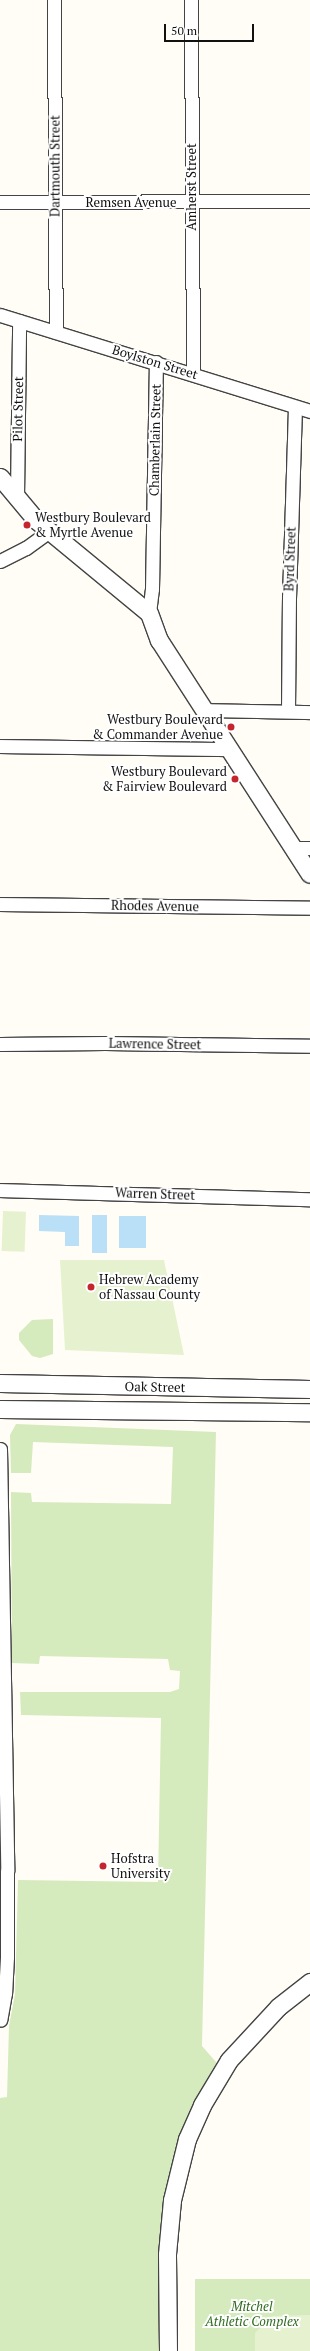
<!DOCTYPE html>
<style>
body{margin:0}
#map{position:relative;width:310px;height:2351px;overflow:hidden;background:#fffdf5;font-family:"PT Serif",serif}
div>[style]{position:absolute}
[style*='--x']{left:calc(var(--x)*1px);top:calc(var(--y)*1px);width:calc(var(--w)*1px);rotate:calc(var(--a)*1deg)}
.green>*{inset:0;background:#d5ebbd;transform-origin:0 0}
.pitch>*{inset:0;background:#e6f2cf;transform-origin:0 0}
.water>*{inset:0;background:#b9e0f7;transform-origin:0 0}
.roads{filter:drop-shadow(1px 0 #444) drop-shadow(-1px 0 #444) drop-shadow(0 1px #444) drop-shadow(0 -1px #444)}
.minor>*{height:13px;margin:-6.5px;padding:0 6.5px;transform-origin:6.5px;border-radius:6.5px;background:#fff}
.tertiary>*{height:17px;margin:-8.5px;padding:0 8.5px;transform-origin:8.5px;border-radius:8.5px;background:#fff}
.dots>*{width:11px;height:11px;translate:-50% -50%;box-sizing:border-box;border:2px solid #fff;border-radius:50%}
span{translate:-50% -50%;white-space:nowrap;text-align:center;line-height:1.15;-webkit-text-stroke:4px #fff;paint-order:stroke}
.street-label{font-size:13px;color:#111}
.poi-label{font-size:13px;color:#111}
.left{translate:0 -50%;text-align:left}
.right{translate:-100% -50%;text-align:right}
.park-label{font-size:13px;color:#2f6b1f;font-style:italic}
.scale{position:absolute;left:164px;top:24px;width:90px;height:18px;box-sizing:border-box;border:2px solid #111;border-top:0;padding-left:5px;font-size:12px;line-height:14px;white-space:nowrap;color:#111;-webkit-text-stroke:3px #fff;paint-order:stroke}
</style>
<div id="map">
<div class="green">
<div style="clip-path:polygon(53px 1319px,53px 1354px,40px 1358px,32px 1356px,19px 1340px,19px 1333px,32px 1320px)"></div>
<div style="clip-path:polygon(16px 1424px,216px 1432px,202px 2046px,223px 2070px,178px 2168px,168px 2351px,0 2351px,0 2098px,7px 2097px,9px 2026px,15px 1994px,18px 1880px,158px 1882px,161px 1718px,21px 1715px,20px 1692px,170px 1692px,179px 1689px,180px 1671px,170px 1670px,168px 1659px,40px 1656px,39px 1664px,12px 1663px,11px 1492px,31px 1493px,32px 1502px,171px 1504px,173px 1447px,33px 1442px,31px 1473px,11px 1473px,10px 1435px)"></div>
<div style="left:195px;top:2279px;width:115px;height:72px"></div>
</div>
<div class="pitch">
<div style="left:3px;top:1211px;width:23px;height:40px;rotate:2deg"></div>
<div style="clip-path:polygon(60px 1260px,164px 1260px,184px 1355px,65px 1350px)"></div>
<div style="clip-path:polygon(310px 2315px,310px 2351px,255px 2351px,255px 2333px,272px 2316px)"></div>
</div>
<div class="water">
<div style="clip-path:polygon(39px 1215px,79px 1216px,79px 1246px,65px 1246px,65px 1232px,39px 1231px)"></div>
<div style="left:92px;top:1215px;width:15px;height:38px"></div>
<div style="left:119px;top:1216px;width:27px;height:32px"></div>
</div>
<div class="roads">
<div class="minor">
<div style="--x:54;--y:0;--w:332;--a:89.7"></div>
<div style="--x:191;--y:0;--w:374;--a:89.7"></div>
<div style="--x:0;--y:202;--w:310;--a:-0.2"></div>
<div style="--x:0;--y:315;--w:325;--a:17.2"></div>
<div style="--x:17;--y:497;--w:176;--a:-89.3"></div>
<div style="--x:0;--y:561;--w:29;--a:-27"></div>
<div style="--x:26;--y:548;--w:29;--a:-36"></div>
<div style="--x:149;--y:613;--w:24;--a:-83"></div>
<div style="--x:152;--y:589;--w:227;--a:-89"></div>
<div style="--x:204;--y:710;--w:106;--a:1.1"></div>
<div style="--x:288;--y:711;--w:113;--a:-89.5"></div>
<div style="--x:289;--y:598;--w:191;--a:-88.2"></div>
<div style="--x:0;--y:746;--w:229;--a:0.8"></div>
<div style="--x:293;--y:848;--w:17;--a:0"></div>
<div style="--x:0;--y:904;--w:310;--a:0.7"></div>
<div style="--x:0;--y:1044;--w:105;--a:-0.5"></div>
<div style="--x:105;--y:1043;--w:205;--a:0.8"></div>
<div style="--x:0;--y:1190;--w:310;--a:1.7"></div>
<div style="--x:0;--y:1449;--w:422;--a:89"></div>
<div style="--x:7;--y:1871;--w:86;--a:90"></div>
<div style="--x:7;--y:1957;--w:36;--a:93"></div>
<div style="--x:5;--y:1993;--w:27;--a:100"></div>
</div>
<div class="tertiary">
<div style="--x:0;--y:477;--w:56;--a:50.1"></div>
<div style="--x:36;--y:520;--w:146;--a:39.5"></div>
<div style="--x:149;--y:613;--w:29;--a:70"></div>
<div style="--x:159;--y:640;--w:278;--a:57.2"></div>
<div style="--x:0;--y:1383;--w:310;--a:1.1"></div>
<div style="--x:0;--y:1409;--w:310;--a:0.6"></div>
<div style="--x:168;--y:2351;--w:97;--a:-90.6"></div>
<div style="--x:167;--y:2254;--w:54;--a:-84.7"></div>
<div style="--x:172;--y:2200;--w:63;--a:-76.2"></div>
<div style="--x:187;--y:2139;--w:37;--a:-66"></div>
<div style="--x:202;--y:2105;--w:52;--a:-59"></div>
<div style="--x:229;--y:2060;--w:72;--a:-47.2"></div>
<div style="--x:278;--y:2007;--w:41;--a:-38"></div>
</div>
</div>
<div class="dots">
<div style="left:27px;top:525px;background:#c4262e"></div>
<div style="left:231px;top:727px;background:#c4262e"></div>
<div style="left:235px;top:779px;background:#c4262e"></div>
<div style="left:91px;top:1287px;background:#c4262e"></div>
<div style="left:103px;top:1866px;background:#c4262e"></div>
</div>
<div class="street-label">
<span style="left:55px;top:166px;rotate:-90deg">Dartmouth Street</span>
<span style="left:191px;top:187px;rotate:-90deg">Amherst Street</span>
<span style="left:131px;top:202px">Remsen Avenue</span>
<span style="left:155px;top:362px;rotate:17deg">Boylston Street</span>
<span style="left:18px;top:409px;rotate:-89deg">Pilot Street</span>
<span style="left:155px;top:440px;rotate:-89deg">Chamberlain Street</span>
<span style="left:290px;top:559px;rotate:-88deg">Byrd Street</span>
<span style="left:155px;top:906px;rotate:1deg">Rhodes Avenue</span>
<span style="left:155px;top:1044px;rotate:1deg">Lawrence Street</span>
<span style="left:155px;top:1194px;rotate:2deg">Warren Street</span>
<span style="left:155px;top:1387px;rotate:1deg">Oak Street</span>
</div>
<div class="poi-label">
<span class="left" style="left:35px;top:525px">Westbury Boulevard<br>&amp; Myrtle Avenue</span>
<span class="right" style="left:223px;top:727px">Westbury Boulevard<br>&amp; Commander Avenue</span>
<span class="right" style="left:227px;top:779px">Westbury Boulevard<br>&amp; Fairview Boulevard</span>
<span class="left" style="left:99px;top:1287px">Hebrew Academy<br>of Nassau County</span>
<span class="left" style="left:111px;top:1866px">Hofstra<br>University</span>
</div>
<div class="park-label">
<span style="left:252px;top:2314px">Mitchel<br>Athletic Complex</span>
</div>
<div class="scale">50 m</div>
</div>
